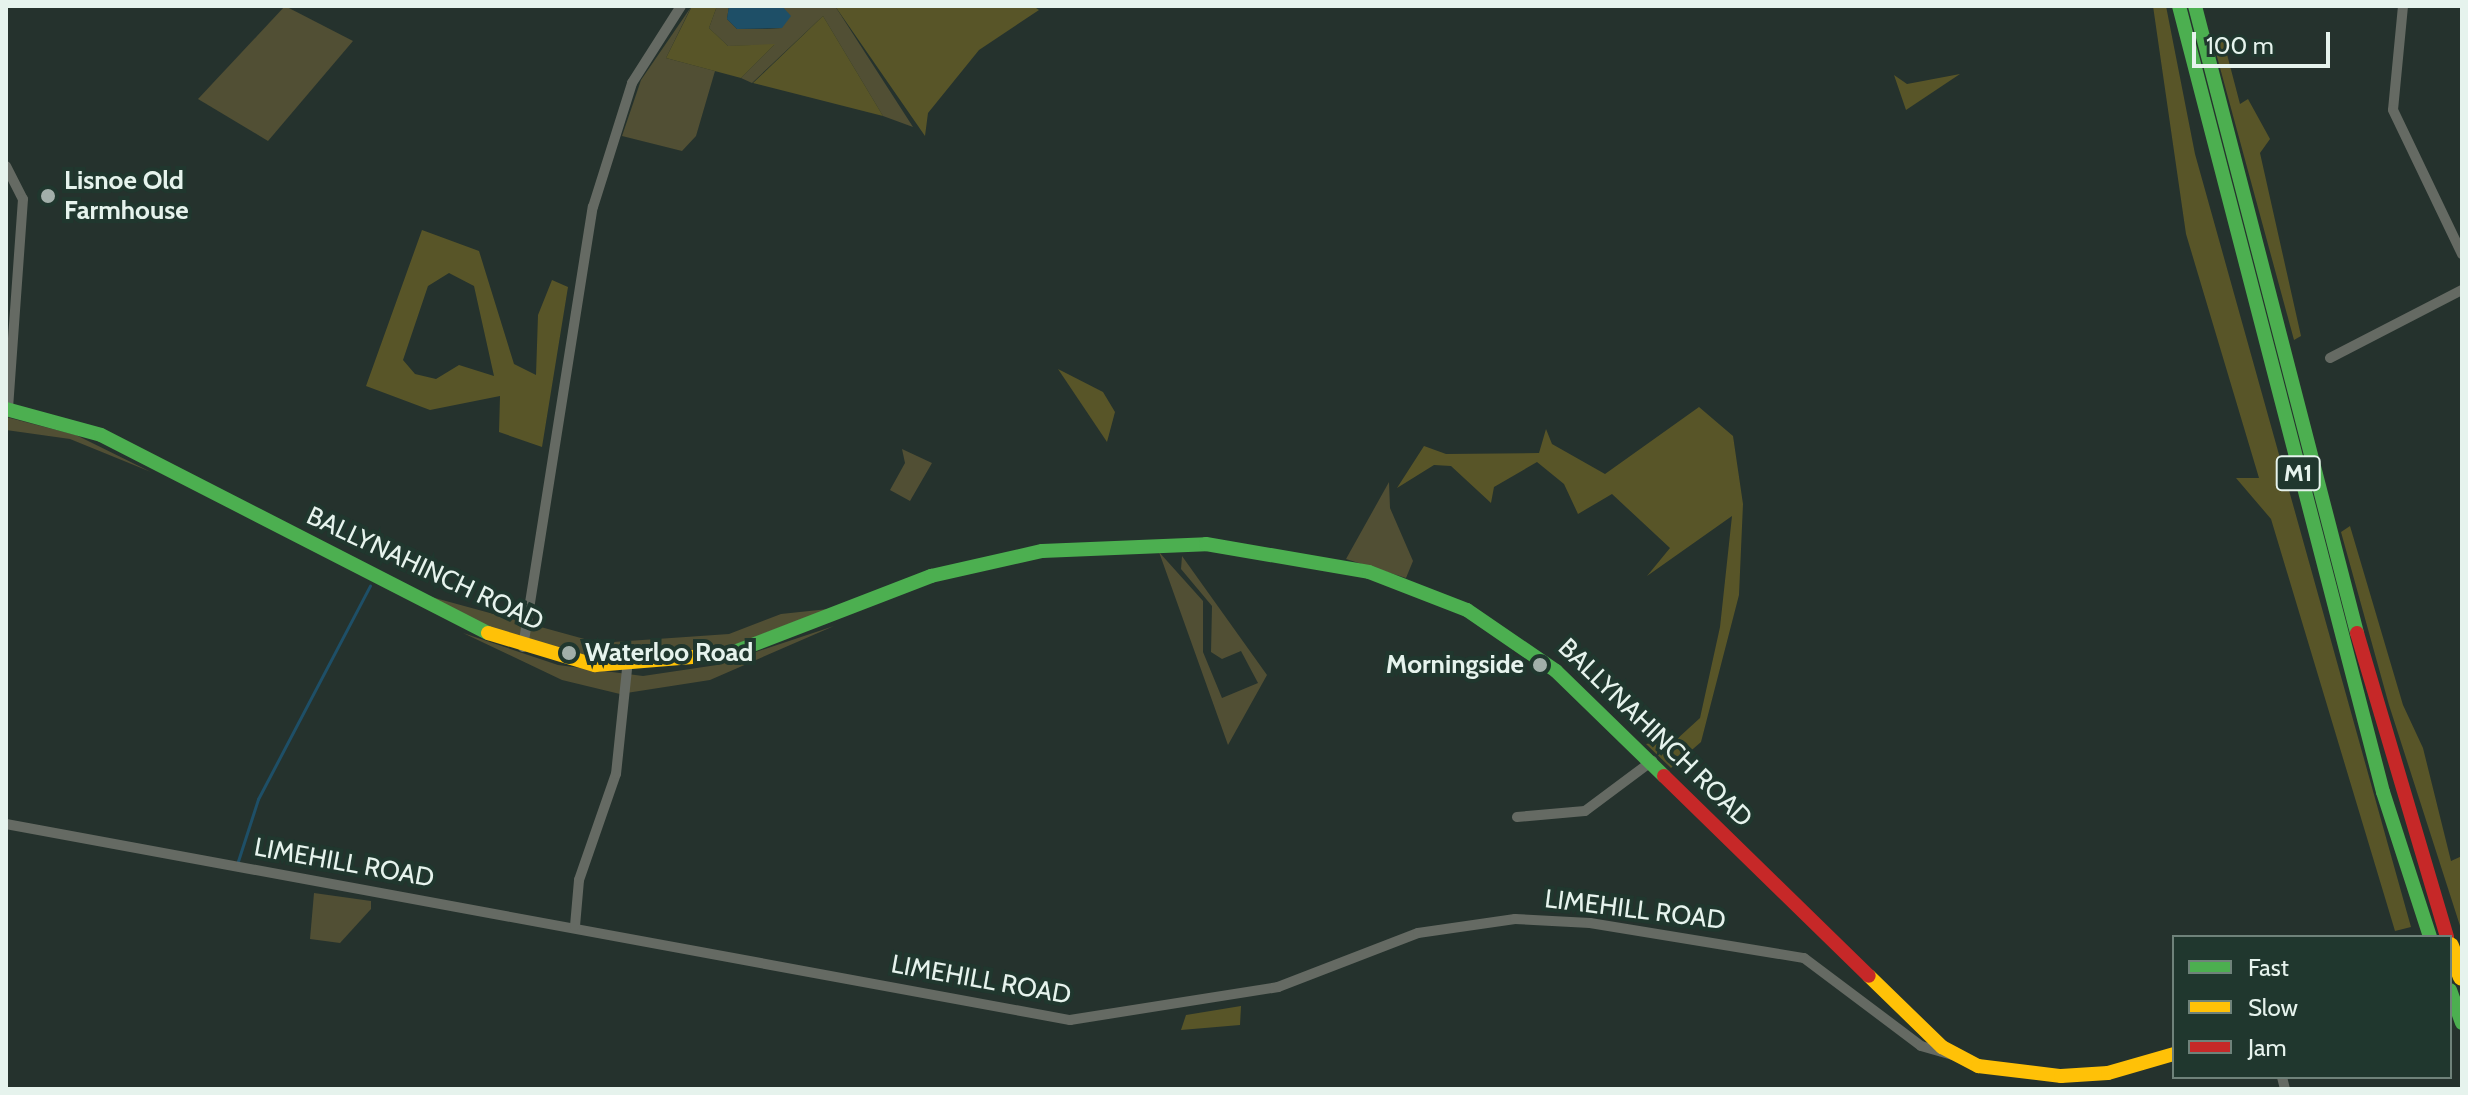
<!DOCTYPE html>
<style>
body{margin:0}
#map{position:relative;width:2468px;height:1095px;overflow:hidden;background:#25322d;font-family:Cabin,sans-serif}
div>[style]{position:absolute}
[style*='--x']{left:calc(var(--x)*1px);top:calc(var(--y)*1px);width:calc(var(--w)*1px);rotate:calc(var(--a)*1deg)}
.green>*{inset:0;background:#514f34}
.forest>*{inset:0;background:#585528}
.water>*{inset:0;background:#1e4f67}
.stream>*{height:3px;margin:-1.5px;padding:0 1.5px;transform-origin:1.5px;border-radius:1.5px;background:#1e4f67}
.street>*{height:10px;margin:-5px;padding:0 5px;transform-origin:5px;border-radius:5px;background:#656a63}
.fast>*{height:14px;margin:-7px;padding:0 7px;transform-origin:7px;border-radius:7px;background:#4caf50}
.slow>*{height:14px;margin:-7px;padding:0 7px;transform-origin:7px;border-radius:7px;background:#ffc107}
.jam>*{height:14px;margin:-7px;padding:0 7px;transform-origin:7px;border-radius:7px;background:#c62828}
.slow-bridge>*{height:18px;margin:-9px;padding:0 9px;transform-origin:9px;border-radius:9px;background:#ffc107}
.dots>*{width:22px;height:22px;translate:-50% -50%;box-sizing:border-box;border:4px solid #20372e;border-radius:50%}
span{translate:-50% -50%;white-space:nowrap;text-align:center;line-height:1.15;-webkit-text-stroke:8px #20372e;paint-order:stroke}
.shield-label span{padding:2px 6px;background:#20372e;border:2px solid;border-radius:6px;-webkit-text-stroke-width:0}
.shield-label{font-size:24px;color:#e6f3ed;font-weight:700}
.poi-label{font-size:26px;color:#e6f3ed;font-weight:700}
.left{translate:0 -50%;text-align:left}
.right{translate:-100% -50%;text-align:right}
.street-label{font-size:26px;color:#e6f3ed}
.frame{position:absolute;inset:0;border:8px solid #e6f3ed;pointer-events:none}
.legend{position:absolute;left:2172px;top:935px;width:280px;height:144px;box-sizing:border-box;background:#20372e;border:2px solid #6f827a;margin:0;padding:10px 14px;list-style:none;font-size:24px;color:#e6f3ed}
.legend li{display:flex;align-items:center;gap:16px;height:40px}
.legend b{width:40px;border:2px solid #6f827a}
.scale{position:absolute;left:2192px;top:32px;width:138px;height:36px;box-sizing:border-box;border:4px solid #e6f3ed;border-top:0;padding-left:10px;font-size:24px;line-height:28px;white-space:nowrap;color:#e6f3ed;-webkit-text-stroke:6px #20372e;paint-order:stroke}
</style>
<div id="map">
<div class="green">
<div style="clip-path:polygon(285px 6px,353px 41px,268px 141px,198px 99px)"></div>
<div style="clip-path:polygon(717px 6px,729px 6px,727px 19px,737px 29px,767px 29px,782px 28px,782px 6px,835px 6px,913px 127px,883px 116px,823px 16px,752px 83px,741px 78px,774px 45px,728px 46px,709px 28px)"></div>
<div style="clip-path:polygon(691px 7px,666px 58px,715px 71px,696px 136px,682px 151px,622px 136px,641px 80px)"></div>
<div style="clip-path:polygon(6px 417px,76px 435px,151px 472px,70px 439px,6px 430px)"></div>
<div style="clip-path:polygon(902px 449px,932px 463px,910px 501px,890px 490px,905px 463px)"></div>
<div style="clip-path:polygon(1389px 482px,1390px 508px,1413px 561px,1406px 578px,1346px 559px)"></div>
<div style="clip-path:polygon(1159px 552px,1203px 601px,1203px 652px,1222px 698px,1258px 683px,1241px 651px,1222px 659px,1211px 652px,1212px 606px,1181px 569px,1182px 556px,1267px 675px,1228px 745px)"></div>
<div style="clip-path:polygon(424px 595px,599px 643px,729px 634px,781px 614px,828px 609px,729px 647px,659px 661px,582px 658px,494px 631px)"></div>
<div style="clip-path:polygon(834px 626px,710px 680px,620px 694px,562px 680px,463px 633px,558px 665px,643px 676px,717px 665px)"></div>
<div style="clip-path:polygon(314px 893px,371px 901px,371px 909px,340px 943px,310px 939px)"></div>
</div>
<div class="forest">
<div style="clip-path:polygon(692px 6px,717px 6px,709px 28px,728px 46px,775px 44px,741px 78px,666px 58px)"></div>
<div style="clip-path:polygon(835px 6px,1033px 6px,1039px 10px,979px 50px,928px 113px,925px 136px)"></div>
<div style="clip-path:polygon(2153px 6px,2166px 6px,2195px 154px,2411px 927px,2395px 931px,2271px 519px,2236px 478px,2259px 478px,2186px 234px)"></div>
<div style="clip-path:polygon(823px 16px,883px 116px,753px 83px)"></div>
<div style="clip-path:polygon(2223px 39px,2240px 104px,2248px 99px,2270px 139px,2260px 153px,2301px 336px,2294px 340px,2213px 42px)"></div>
<div style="clip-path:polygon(1960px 74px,1906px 110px,1894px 75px,1907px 84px)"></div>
<div style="clip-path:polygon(evenodd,422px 230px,479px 251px,514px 364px,536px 375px,538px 315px,552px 280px,568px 287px,542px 447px,499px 432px,500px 396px,430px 410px,366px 386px,422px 230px,449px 273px,474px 286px,494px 376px,459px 365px,436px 379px,415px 374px,403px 360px,428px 286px,449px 273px)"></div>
<div style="clip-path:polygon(1058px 369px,1103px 392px,1115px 412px,1107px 442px)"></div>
<div style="clip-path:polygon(1699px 407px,1733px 436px,1743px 504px,1739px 595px,1701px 742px,1671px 768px,1646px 744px,1677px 739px,1700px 718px,1720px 627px,1732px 516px,1647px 576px,1670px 548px,1612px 494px,1578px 514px,1564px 484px,1537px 462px,1494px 487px,1491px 503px,1451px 466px,1434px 465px,1397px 488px,1424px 446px,1446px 454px,1539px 453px,1546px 429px,1552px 444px,1605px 474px)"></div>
<div style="clip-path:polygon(2350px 526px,2403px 705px,2423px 748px,2451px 861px,2462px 856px,2462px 932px,2389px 705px,2341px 532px)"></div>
<div style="clip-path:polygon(1241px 1006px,1240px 1025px,1181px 1030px,1186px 1015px)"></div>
</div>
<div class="water">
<div style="clip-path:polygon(729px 6px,782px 6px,791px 16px,782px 28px,737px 29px,727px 19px)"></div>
</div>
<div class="stream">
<div style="--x:238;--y:861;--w:65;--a:-72.1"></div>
<div style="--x:258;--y:799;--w:241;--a:-62.3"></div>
</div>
<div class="street">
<div style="--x:2403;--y:6;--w:104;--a:95.5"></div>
<div style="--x:2393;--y:110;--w:160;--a:64.4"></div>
<div style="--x:6;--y:166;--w:37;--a:63"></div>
<div style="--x:23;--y:199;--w:211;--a:94.1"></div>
<div style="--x:2330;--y:358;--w:148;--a:-27.3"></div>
<div style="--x:523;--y:647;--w:446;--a:-81"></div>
<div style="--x:593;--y:207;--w:130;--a:-72.5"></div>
<div style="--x:632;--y:83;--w:91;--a:-57.5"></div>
<div style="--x:1517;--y:817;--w:68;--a:-5"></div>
<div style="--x:1585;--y:811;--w:84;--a:-36.7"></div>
<div style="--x:6;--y:824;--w:1082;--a:10.44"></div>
<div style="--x:1070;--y:1020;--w:211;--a:-9"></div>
<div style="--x:1278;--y:987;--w:150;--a:-21.1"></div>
<div style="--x:1418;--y:933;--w:98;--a:-8.2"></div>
<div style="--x:1515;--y:919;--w:75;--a:3.1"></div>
<div style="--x:1590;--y:923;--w:217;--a:9.3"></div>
<div style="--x:1804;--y:958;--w:146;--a:36.9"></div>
<div style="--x:1921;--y:1046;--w:41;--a:15.8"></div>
<div style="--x:575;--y:926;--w:46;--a:-85"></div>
<div style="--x:579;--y:880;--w:112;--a:-70.8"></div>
<div style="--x:616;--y:774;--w:106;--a:-84"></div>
<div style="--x:2282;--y:1077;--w:12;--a:76"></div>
</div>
<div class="fast">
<div style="--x:2179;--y:6;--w:812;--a:75.45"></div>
<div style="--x:2383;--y:792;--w:152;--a:72"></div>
<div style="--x:2195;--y:6;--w:648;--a:75.51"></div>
<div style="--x:6;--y:409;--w:98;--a:15.3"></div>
<div style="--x:101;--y:435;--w:435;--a:27.1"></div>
<div style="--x:729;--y:654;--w:217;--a:-21.1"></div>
<div style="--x:931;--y:576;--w:114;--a:-12.7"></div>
<div style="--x:1042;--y:551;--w:164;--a:-2.4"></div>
<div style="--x:1206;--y:544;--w:165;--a:9.7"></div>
<div style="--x:1369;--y:572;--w:105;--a:21.2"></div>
<div style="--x:1467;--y:610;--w:108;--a:34.4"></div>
<div style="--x:1556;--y:671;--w:151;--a:44.2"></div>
<div style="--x:2450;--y:990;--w:35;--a:70"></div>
</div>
<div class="slow">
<div style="--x:488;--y:633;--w:112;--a:16.7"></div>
<div style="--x:595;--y:665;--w:134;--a:-4.7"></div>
<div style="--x:1869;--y:976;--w:102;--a:44.2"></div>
<div style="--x:1942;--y:1047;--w:41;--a:27.8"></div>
<div style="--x:1978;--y:1066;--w:84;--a:6.9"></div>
<div style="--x:2061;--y:1076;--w:47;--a:-3.7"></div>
<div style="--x:2108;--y:1073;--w:69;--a:-16.1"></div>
</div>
<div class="jam">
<div style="--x:2357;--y:633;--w:317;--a:73.5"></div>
<div style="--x:1664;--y:776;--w:286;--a:44.3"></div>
</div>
<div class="slow-bridge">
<div style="--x:2450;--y:946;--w:33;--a:69"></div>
</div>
<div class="dots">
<div style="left:48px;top:196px;background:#a2afaa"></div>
<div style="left:569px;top:653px;background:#a2afaa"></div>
<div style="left:1540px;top:665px;background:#a2afaa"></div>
</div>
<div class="shield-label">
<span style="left:2298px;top:473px">M1</span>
</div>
<div class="poi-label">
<span class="left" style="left:64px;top:196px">Lisnoe Old<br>Farmhouse</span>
<span class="left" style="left:585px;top:653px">Waterloo Road</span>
<span class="right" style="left:1524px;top:665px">Morningside</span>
</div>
<div class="street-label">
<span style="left:425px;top:569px;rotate:25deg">BALLYNAHINCH ROAD</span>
<span style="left:1655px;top:733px;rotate:44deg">BALLYNAHINCH ROAD</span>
<span style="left:344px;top:863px;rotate:10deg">LIMEHILL ROAD</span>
<span style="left:1635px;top:910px;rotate:7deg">LIMEHILL ROAD</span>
<span style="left:981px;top:980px;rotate:10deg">LIMEHILL ROAD</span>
</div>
<div class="frame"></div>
<ul class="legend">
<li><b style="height:10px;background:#4caf50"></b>Fast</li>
<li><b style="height:10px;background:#ffc107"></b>Slow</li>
<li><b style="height:10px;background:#c62828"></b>Jam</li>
</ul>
<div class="scale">100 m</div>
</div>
